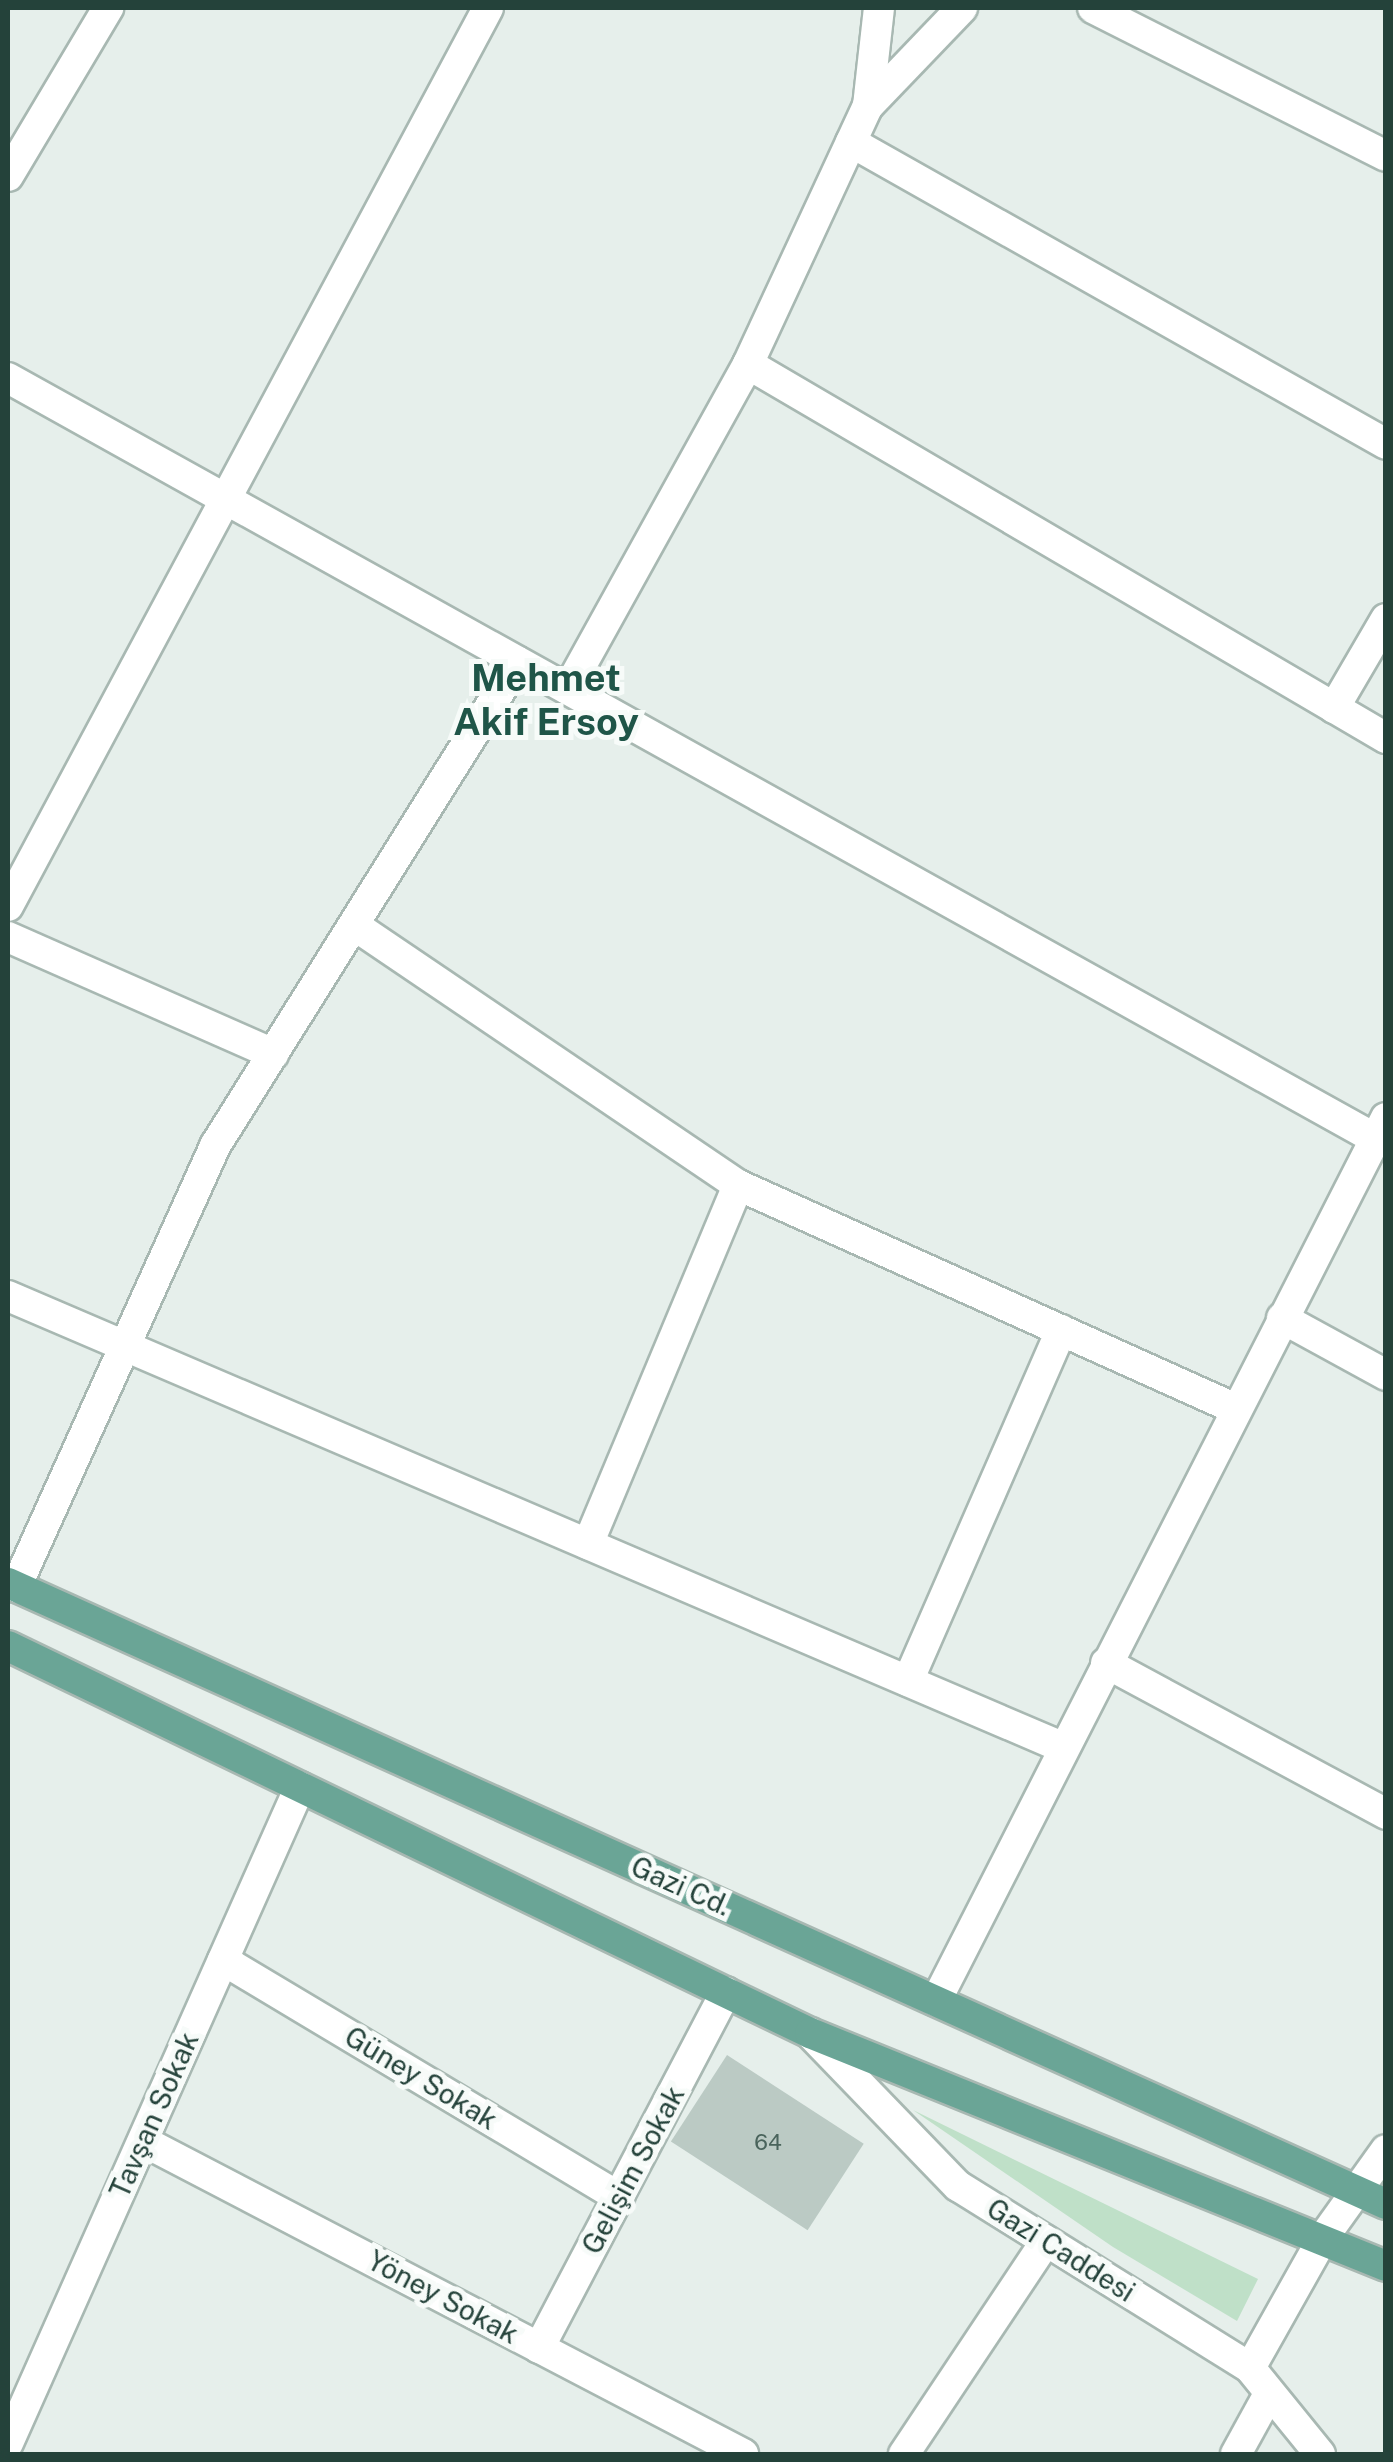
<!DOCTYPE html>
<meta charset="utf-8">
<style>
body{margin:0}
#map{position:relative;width:1393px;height:2462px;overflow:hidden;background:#e6efeb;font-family:"Public Sans",sans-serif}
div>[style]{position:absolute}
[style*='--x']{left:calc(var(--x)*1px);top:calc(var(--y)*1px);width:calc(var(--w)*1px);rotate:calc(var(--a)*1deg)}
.green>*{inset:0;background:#bfe0c8}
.building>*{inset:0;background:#bbcac4;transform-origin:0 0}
.roads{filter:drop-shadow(2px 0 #a8b8b2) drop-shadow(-2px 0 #a8b8b2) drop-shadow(0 2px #a8b8b2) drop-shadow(0 -2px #a8b8b2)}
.street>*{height:30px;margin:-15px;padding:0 15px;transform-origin:15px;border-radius:15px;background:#fff}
.secondary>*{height:30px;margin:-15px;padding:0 15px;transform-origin:15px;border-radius:15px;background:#fff}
.primary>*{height:30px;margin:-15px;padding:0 15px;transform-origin:15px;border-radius:15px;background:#6aa596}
span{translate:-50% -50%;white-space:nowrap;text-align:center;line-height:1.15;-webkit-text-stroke:10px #f7fbf9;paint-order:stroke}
.number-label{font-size:22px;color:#4a645c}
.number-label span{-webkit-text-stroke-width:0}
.street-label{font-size:28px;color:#24423a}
.district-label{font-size:38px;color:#1f5548;font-weight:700}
.frame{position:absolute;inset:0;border:10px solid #24423a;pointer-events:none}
</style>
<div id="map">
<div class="green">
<div style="clip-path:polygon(913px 2110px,1258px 2279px,1237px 2321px,1113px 2247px)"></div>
</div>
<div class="building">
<div style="left:727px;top:2055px;width:163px;height:103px;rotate:33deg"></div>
</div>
<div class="roads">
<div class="street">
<div style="--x:1093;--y:8;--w:328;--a:26.8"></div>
<div style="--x:868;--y:106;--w:99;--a:-83.6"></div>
<div style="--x:851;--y:142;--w:614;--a:29.44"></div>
<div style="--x:8;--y:176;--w:196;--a:-59.2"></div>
<div style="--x:748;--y:364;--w:740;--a:30.38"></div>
<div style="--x:8;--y:378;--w:1563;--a:29.09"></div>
<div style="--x:568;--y:689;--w:372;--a:-61"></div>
<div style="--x:748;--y:364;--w:285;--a:-65.1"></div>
<div style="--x:868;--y:106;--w:136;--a:-46.2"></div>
<div style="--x:1334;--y:708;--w:103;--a:-59.7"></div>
<div style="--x:8;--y:906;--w:1018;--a:-61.87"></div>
<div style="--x:354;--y:925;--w:464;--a:34.1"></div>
<div style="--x:738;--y:1185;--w:546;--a:24.22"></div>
<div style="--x:8;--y:937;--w:290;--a:23.8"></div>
<div style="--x:8;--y:1296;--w:1146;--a:23.17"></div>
<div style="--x:1282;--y:1318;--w:119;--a:28.7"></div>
<div style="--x:588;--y:1544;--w:389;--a:-67.3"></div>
<div style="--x:16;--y:1587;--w:484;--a:-65.7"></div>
<div style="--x:215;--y:1146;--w:571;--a:-57.95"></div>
<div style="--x:1106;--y:1663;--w:318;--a:28.3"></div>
<div style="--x:908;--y:1681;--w:383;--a:-66.4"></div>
<div style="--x:223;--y:1960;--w:462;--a:30.9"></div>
<div style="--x:936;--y:2001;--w:991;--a:-63"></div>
<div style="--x:143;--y:2141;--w:677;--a:27.55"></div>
<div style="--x:539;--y:2348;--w:402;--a:-62.3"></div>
<div style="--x:8;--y:2443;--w:718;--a:-66.01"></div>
<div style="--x:904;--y:2454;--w:256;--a:-56.3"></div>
<div style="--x:1236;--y:2454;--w:68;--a:-61.2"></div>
</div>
<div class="secondary">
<div style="--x:810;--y:2033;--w:213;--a:46"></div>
<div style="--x:958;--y:2186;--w:344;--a:31.9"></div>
<div style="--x:1250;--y:2368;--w:111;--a:50.9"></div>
<div style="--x:1250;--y:2368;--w:149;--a:-60.7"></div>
<div style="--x:1323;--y:2238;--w:108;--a:-54.4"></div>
</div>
<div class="primary">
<div style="--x:8;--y:1583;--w:1511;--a:24.26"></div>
<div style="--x:8;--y:1646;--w:890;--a:25.76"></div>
<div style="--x:810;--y:2033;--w:621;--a:22.02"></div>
</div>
</div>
<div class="number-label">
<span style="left:768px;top:2143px">64</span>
</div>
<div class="street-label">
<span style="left:681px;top:1886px;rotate:24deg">Gazi Cd.</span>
<span style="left:421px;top:2078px;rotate:31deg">Güney Sokak</span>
<span style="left:154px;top:2115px;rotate:-66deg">Tavşan Sokak</span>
<span style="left:633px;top:2170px;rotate:-62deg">Gelişim Sokak</span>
<span style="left:1061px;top:2250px;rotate:32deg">Gazi Caddesi</span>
<span style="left:443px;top:2297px;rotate:28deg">Yöney Sokak</span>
</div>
<div class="district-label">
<span style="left:546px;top:700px">Mehmet<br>Akif Ersoy</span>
</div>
<div class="frame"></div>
</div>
